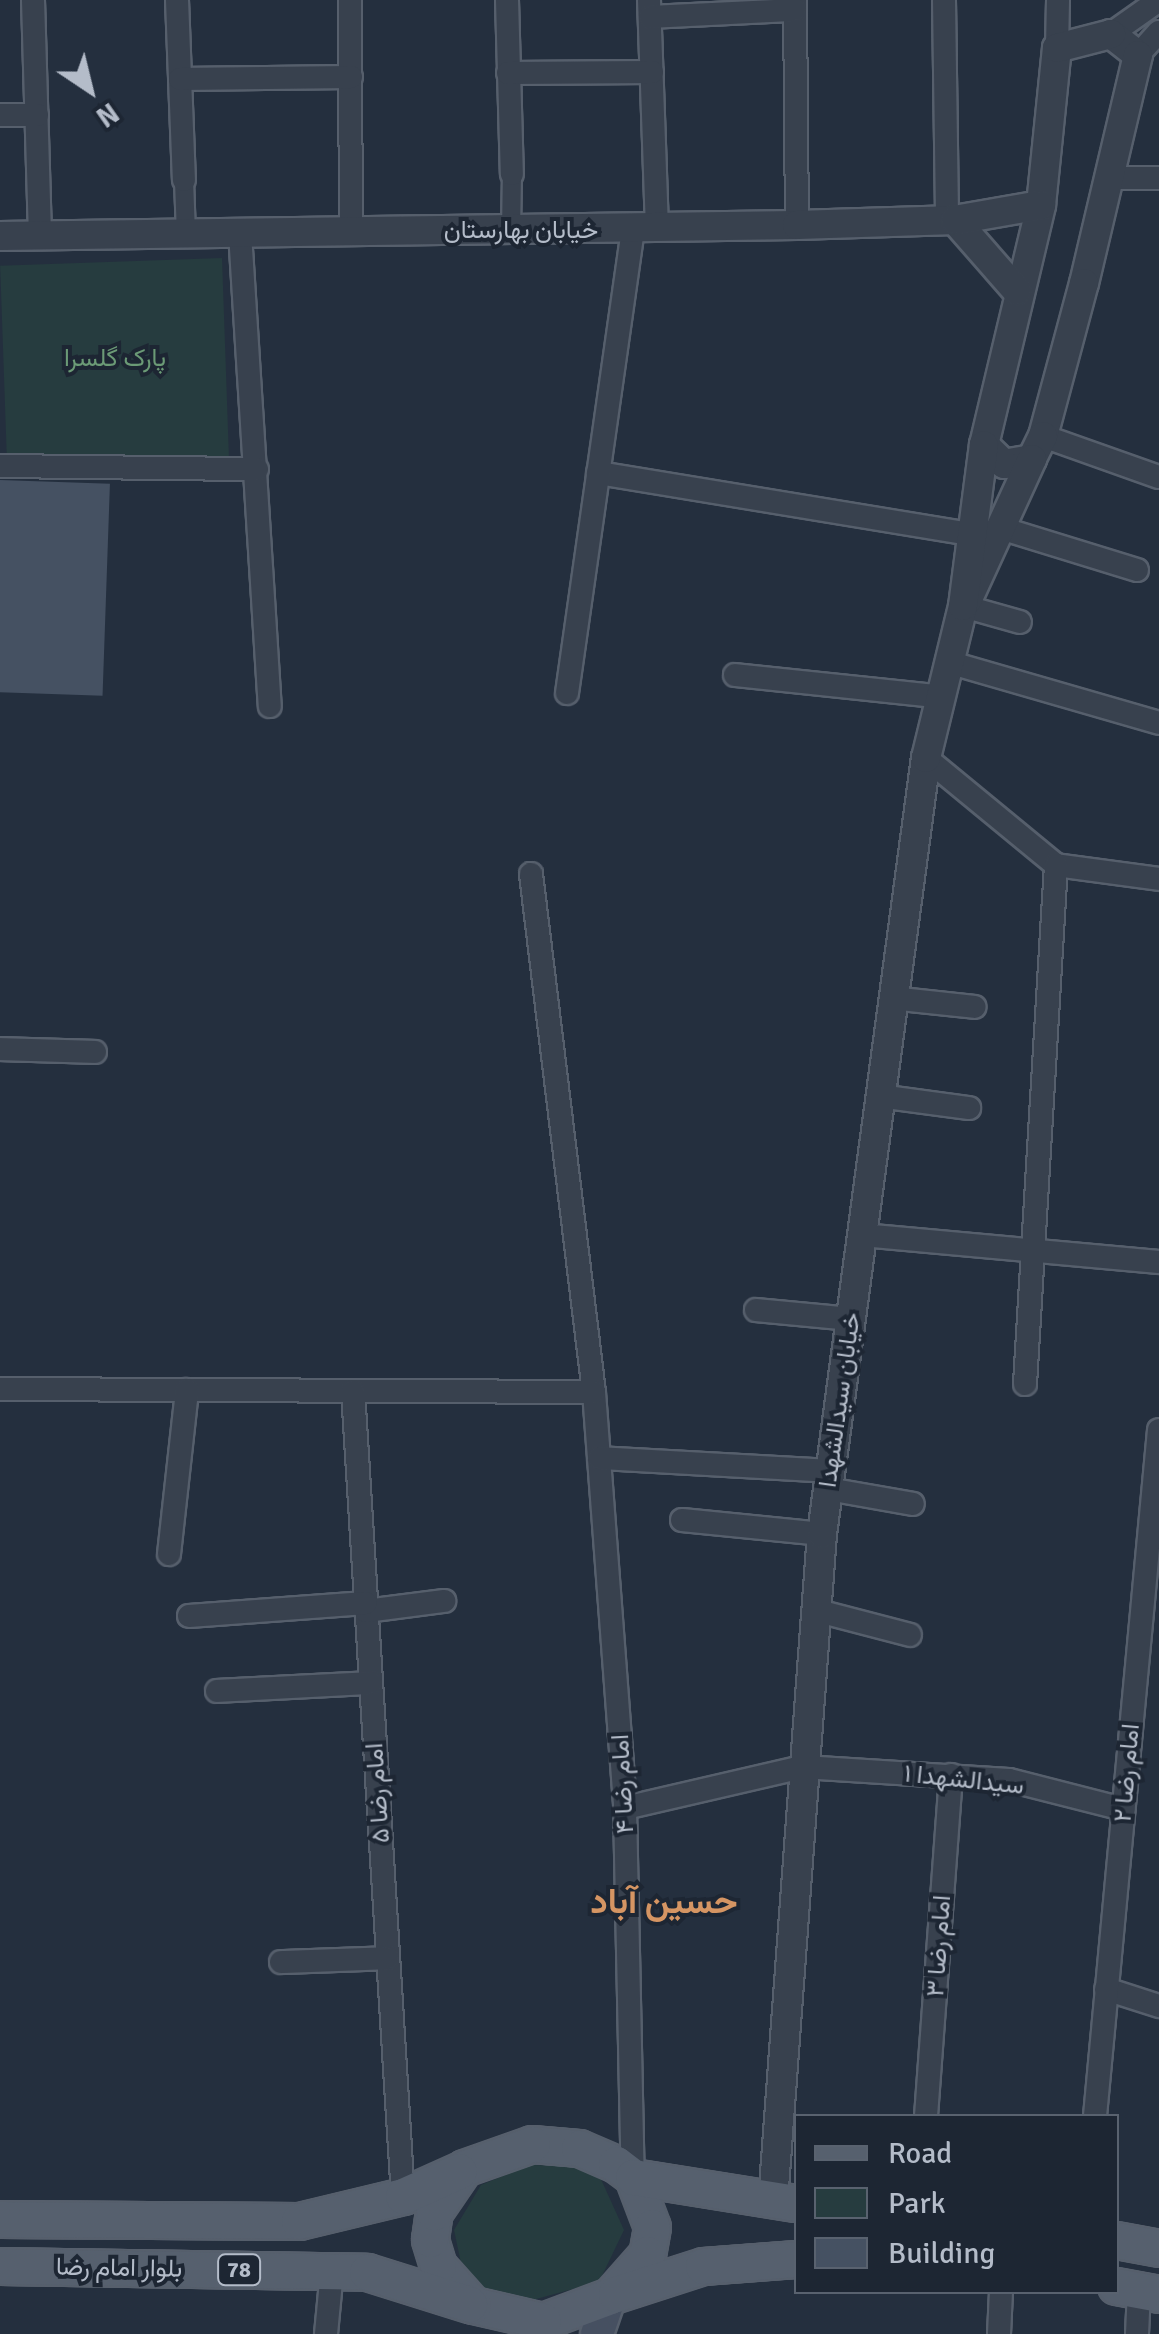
<!DOCTYPE html>
<meta charset="utf-8">
<style>
body{margin:0}
#map{position:relative;width:1159px;height:2334px;overflow:hidden;background:#242f3e;font-family:Signika,Vazirmatn,sans-serif}
div>[style]{position:absolute}
[style*='--x']{left:calc(var(--x)*1px);top:calc(var(--y)*1px);width:calc(var(--w)*1px);rotate:calc(var(--a)*1deg)}
.green>*{inset:0;background:#263c3f;transform-origin:0 0}
.building>*{inset:0;background:#455162;transform-origin:0 0}
.roads{filter:drop-shadow(2px 0 #565f6c) drop-shadow(-2px 0 #565f6c) drop-shadow(0 2px #565f6c) drop-shadow(0 -2px #565f6c)}
.pedestrian>*{height:18px;margin:-9px;padding:0 9px;transform-origin:9px;border-radius:9px;background:#38414e}
.minor>*{height:22px;margin:-11px;padding:0 11px;transform-origin:11px;border-radius:11px;background:#38414e}
.tertiary>*{height:28px;margin:-14px;padding:0 14px;transform-origin:14px;border-radius:14px;background:#38414e}
.secondary>*{height:32px;margin:-16px;padding:0 16px;transform-origin:16px;border-radius:16px;background:#465061}
.primary>*{height:35px;margin:-17.5px;padding:0 17.5px;transform-origin:17.5px;border-radius:17.5px;background:#56606e}
span{translate:-50% -50%;white-space:nowrap;text-align:center;line-height:1.15;-webkit-text-stroke:8px #1d2633;paint-order:stroke}
.shield-label span{padding:2px 8px;background:#1d2633;border:2px solid;border-radius:8px;-webkit-text-stroke-width:0}
.shield-label{font-size:22px;color:#b4bcc9;font-weight:700}
.street-label{font-size:25px;color:#b4bcc9}
.park-label{font-size:25px;color:#6b9a76}
.district-label{font-size:35px;color:#d59563;font-weight:700}
.legend{position:absolute;left:794px;top:2114px;width:325px;height:180px;box-sizing:border-box;background:#1d2633;border:2px solid #59626f;margin:0;padding:12px 18px;list-style:none;font-size:30px;color:#b4bcc9}
.legend li{display:flex;align-items:center;gap:20px;height:50px}
.legend b{width:50px;border:2px solid #59626f}
.north{position:absolute;left:40px;top:40px;width:100px;height:100px;-webkit-text-stroke:8px #1d2633;paint-order:stroke;rotate:145deg;font-size:28px;font-weight:700;line-height:40px;text-align:center;color:#b4bcc9}
.north::after{content:'';display:block;margin:auto;width:35px;height:45px;background:#b4bcc9;clip-path:polygon(50% 0,100% 100%,50% 72%,0 100%)}
</style>
<div id="map">
<div class="green">
<div style="left:222px;top:258px;width:199px;height:222px;rotate:88deg"></div>
<div style="clip-path:polygon(529px 2165px,577px 2166px,600px 2177px,624px 2230px,599px 2282px,514px 2305px,478px 2288px,462px 2268px,454px 2230px,481px 2185px)"></div>
</div>
<div class="building">
<div style="left:0;top:480px;width:110px;height:212px;rotate:2deg"></div>
</div>
<div class="roads">
<div class="pedestrian">
<div style="--x:184;--y:180;--w:54;--a:87.9"></div>
<div style="--x:511;--y:230;--w:56;--a:-89"></div>
</div>
<div class="minor">
<div style="--x:33;--y:0;--w:235;--a:88.3"></div>
<div style="--x:177;--y:0;--w:180;--a:87.8"></div>
<div style="--x:350;--y:0;--w:231;--a:89.8"></div>
<div style="--x:507;--y:0;--w:174;--a:88.4"></div>
<div style="--x:649;--y:0;--w:227;--a:88"></div>
<div style="--x:795;--y:0;--w:225;--a:89.5"></div>
<div style="--x:944;--y:0;--w:221;--a:89.2"></div>
<div style="--x:650;--y:17;--w:145;--a:-2.8"></div>
<div style="--x:1111;--y:34;--w:59;--a:-35.3"></div>
<div style="--x:1057;--y:48;--w:48;--a:-88.8"></div>
<div style="--x:1138;--y:55;--w:31;--a:-48"></div>
<div style="--x:508;--y:73;--w:144;--a:-0.4"></div>
<div style="--x:180;--y:79;--w:171;--a:-0.7"></div>
<div style="--x:0;--y:115;--w:37;--a:0"></div>
<div style="--x:1109;--y:178;--w:50;--a:0"></div>
<div style="--x:240;--y:233;--w:474;--a:86.4"></div>
<div style="--x:1043;--y:436;--w:123;--a:19.5"></div>
<div style="--x:0;--y:466;--w:257;--a:0.7"></div>
<div style="--x:598;--y:473;--w:379;--a:9.3"></div>
<div style="--x:1007;--y:530;--w:136;--a:17.1"></div>
<div style="--x:963;--y:606;--w:59;--a:15.7"></div>
<div style="--x:948;--y:662;--w:220;--a:16.1"></div>
<div style="--x:735;--y:675;--w:202;--a:6"></div>
<div style="--x:567;--y:693;--w:469;--a:-81.9"></div>
<div style="--x:926;--y:758;--w:168;--a:39.5"></div>
<div style="--x:1056;--y:865;--w:104;--a:7.7"></div>
<div style="--x:531;--y:874;--w:522;--a:83.07"></div>
<div style="--x:594;--y:1392;--w:417;--a:85.7"></div>
<div style="--x:625;--y:1808;--w:369;--a:88.8"></div>
<div style="--x:891;--y:998;--w:84;--a:6.1"></div>
<div style="--x:0;--y:1049;--w:95;--a:1.8"></div>
<div style="--x:879;--y:1096;--w:91;--a:7.6"></div>
<div style="--x:862;--y:1235;--w:298;--a:5.2"></div>
<div style="--x:756;--y:1310;--w:95;--a:5.4"></div>
<div style="--x:1025;--y:1384;--w:520;--a:-86.58"></div>
<div style="--x:0;--y:1389;--w:594;--a:0.29"></div>
<div style="--x:353;--y:1391;--w:807;--a:86.45"></div>
<div style="--x:599;--y:1458;--w:231;--a:3.2"></div>
<div style="--x:828;--y:1489;--w:86;--a:10"></div>
<div style="--x:682;--y:1520;--w:141;--a:5.7"></div>
<div style="--x:169;--y:1554;--w:165;--a:-83.7"></div>
<div style="--x:814;--y:1610;--w:99;--a:14.6"></div>
<div style="--x:366;--y:1611;--w:79;--a:-7.3"></div>
<div style="--x:189;--y:1616;--w:177;--a:-4.2"></div>
<div style="--x:217;--y:1691;--w:154;--a:-3"></div>
<div style="--x:625;--y:1808;--w:183;--a:-13"></div>
<div style="--x:803;--y:1767;--w:206;--a:3.6"></div>
<div style="--x:1009;--y:1780;--w:118;--a:14.3"></div>
<div style="--x:281;--y:1962;--w:107;--a:-2.1"></div>
<div style="--x:1106;--y:1989;--w:56;--a:17.8"></div>
<div style="--x:926;--y:2116;--w:342;--a:-85.8"></div>
<div style="--x:1095;--y:2116;--w:689;--a:-84.67"></div>
<div style="--x:326;--y:2334;--w:63;--a:-84.6"></div>
<div style="--x:999;--y:2334;--w:42;--a:-87.3"></div>
<div style="--x:1137;--y:2334;--w:44;--a:-87.4"></div>
</div>
<div class="tertiary">
<div style="--x:1111;--y:34;--w:34;--a:38"></div>
<div style="--x:1138;--y:55;--w:234;--a:103.3"></div>
<div style="--x:1084;--y:283;--w:158;--a:105"></div>
<div style="--x:1043;--y:436;--w:25;--a:116"></div>
<div style="--x:1032;--y:459;--w:28;--a:170"></div>
<div style="--x:1004;--y:464;--w:28;--a:-136"></div>
<div style="--x:984;--y:445;--w:247;--a:-76.6"></div>
<div style="--x:1041;--y:205;--w:158;--a:-84.2"></div>
<div style="--x:1057;--y:48;--w:56;--a:-14.5"></div>
<div style="--x:955;--y:220;--w:94;--a:48.9"></div>
<div style="--x:0;--y:236;--w:797;--a:-0.79"></div>
<div style="--x:797;--y:225;--w:158;--a:-1.8"></div>
<div style="--x:955;--y:220;--w:87;--a:-9.9"></div>
<div style="--x:967;--y:601;--w:156;--a:-65.4"></div>
<div style="--x:773;--y:2201;--w:669;--a:-85.8"></div>
<div style="--x:822;--y:1534;--w:783;--a:-82.37"></div>
<div style="--x:926;--y:758;--w:156;--a:-76.3"></div>
<div style="--x:963;--y:606;--w:162;--a:-82.6"></div>
</div>
<div class="secondary">
<div style="--x:597;--y:2334;--w:40;--a:-71.1"></div>
</div>
<div class="primary">
<div style="--x:532;--y:2144;--w:47;--a:4.9"></div>
<div style="--x:579;--y:2148;--w:40;--a:23.4"></div>
<div style="--x:616;--y:2164;--w:21;--a:37"></div>
<div style="--x:633;--y:2177;--w:53;--a:69.2"></div>
<div style="--x:652;--y:2227;--w:27;--a:100"></div>
<div style="--x:647;--y:2254;--w:56;--a:131.4"></div>
<div style="--x:610;--y:2296;--w:72;--a:159.5"></div>
<div style="--x:543;--y:2321;--w:72;--a:-167.1"></div>
<div style="--x:473;--y:2305;--w:52;--a:-131.9"></div>
<div style="--x:438;--y:2266;--w:28;--a:-107"></div>
<div style="--x:430;--y:2239;--w:27;--a:-82"></div>
<div style="--x:434;--y:2212;--w:53;--a:-55.7"></div>
<div style="--x:464;--y:2168;--w:72;--a:-19.4"></div>
<div style="--x:633;--y:2177;--w:165;--a:9.1"></div>
<div style="--x:0;--y:2219;--w:299;--a:0.4"></div>
<div style="--x:299;--y:2221;--w:107;--a:-13.5"></div>
<div style="--x:403;--y:2196;--w:61;--a:-24.1"></div>
<div style="--x:1116;--y:2240;--w:44;--a:10.5"></div>
<div style="--x:0;--y:2266;--w:367;--a:0.9"></div>
<div style="--x:367;--y:2272;--w:107;--a:17.4"></div>
<div style="--x:1116;--y:2286;--w:44;--a:10.5"></div>
<div style="--x:616;--y:2294;--w:91;--a:-17.8"></div>
<div style="--x:703;--y:2266;--w:93;--a:-4.3"></div>
</div>
</div>
<div class="shield-label">
<span style="left:239px;top:2270px">78</span>
</div>
<div class="street-label">
<span style="left:521px;top:230px">خیابان بهارستان</span>
<span style="left:840px;top:1400px;rotate:-82deg">خیابان سیدالشهدا</span>
<span style="left:1127px;top:1773px;rotate:-85deg">امام رضا ۲</span>
<span style="left:964px;top:1780px;rotate:6deg">سیدالشهدا ۱</span>
<span style="left:623px;top:1784px;rotate:-93deg">امام رضا ۴</span>
<span style="left:378px;top:1793px;rotate:-94deg">امام رضا ۵</span>
<span style="left:939px;top:1946px;rotate:-86deg">امام رضا ۳</span>
<span style="left:119px;top:2268px;rotate:1deg">بلوار امام رضا</span>
</div>
<div class="park-label">
<span style="left:115px;top:358px">پارک گلسرا</span>
</div>
<div class="district-label">
<span style="left:664px;top:1902px">حسین آباد</span>
</div>
<ul class="legend">
<li><b style="height:12px;background:#56606e"></b>Road</li>
<li><b style="height:28px;background:#263c3f"></b>Park</li>
<li><b style="height:28px;background:#455162"></b>Building</li>
</ul>
<div class="north">N</div>
</div>
